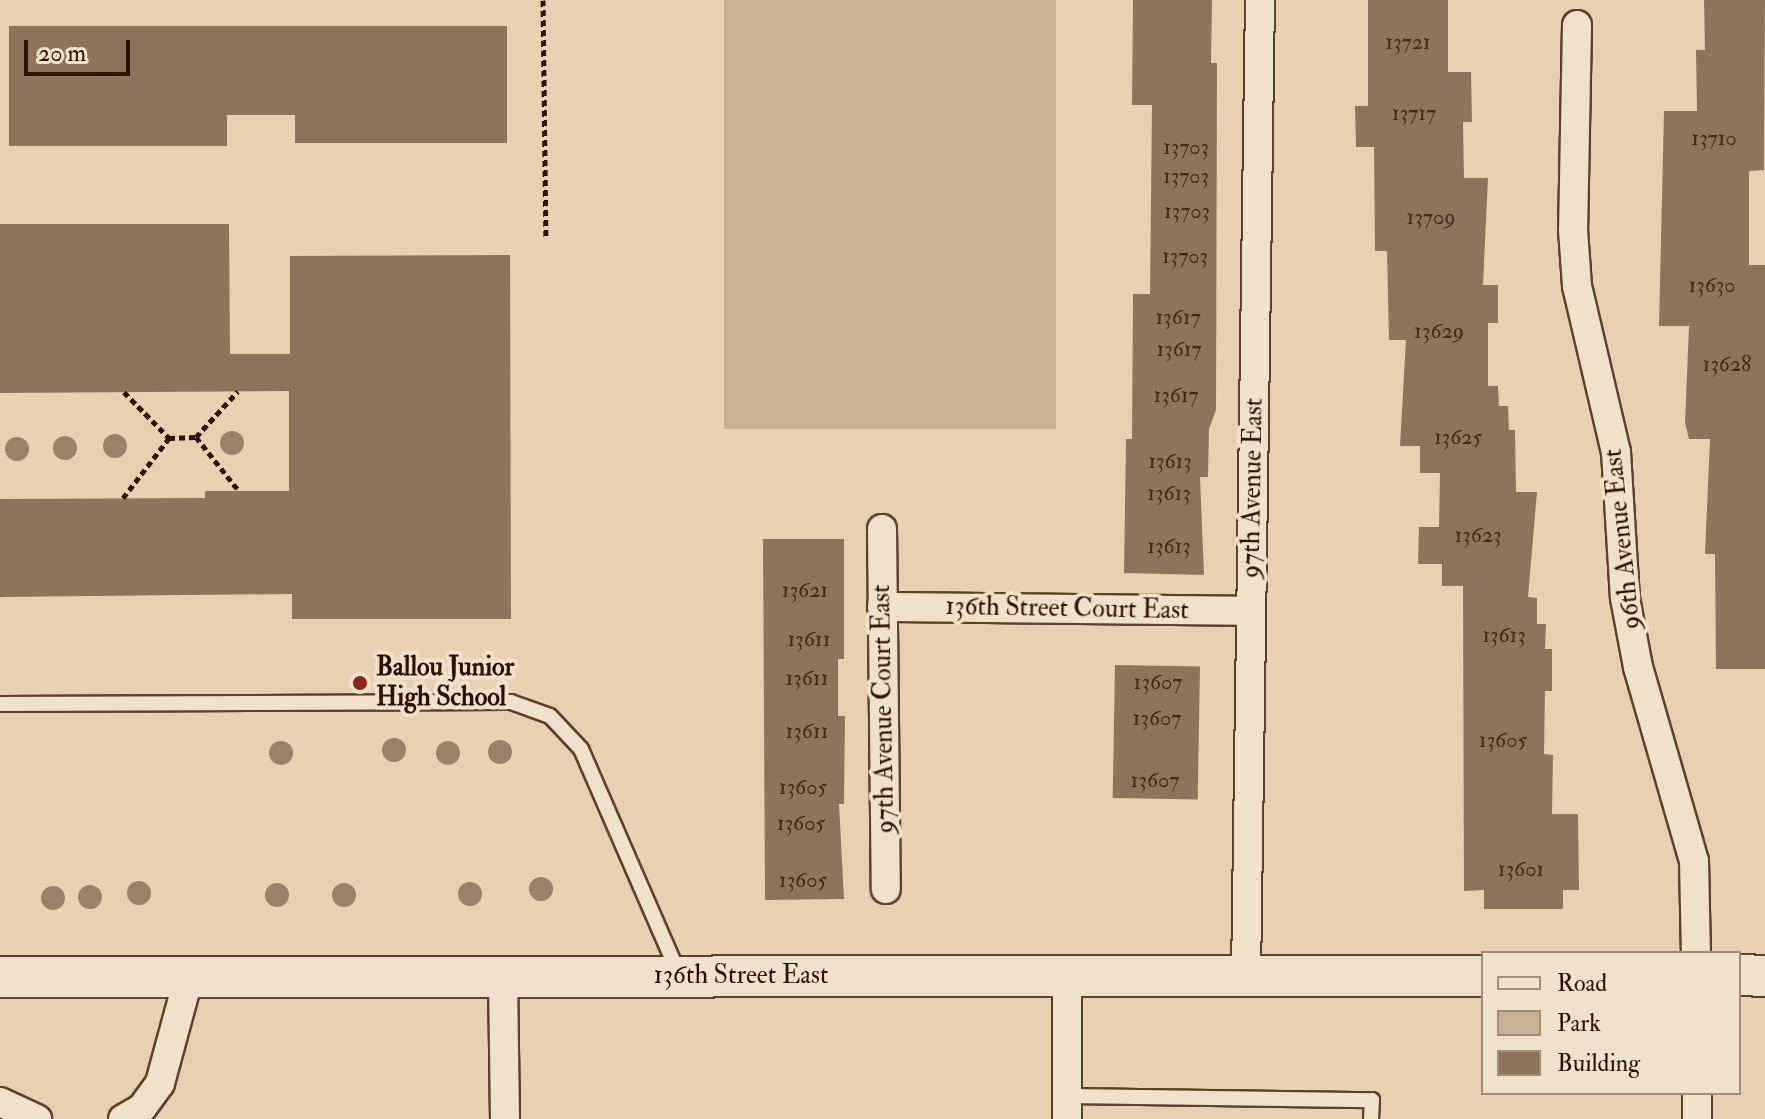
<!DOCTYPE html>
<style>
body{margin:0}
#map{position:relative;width:1765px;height:1119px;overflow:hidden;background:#e7d1b1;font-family:"IM FELL Double Pica",serif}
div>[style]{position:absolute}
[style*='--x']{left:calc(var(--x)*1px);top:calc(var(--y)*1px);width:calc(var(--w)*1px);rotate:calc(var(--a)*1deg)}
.green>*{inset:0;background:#c7b193;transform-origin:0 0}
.building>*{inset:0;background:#8d755c;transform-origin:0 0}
.path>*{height:5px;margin-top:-2.5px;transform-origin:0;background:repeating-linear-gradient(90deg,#2c1200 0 6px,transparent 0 10px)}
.roads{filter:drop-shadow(2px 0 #5b422c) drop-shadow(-2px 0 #5b422c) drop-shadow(0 2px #5b422c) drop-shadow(0 -2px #5b422c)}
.lane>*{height:14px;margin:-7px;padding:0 7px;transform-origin:7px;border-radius:7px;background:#efe1cc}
.street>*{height:28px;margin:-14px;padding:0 14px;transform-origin:14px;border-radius:14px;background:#efe1cc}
.secondary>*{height:40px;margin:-20px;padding:0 20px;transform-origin:20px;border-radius:20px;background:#efe1cc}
.trees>*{width:24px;height:24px;margin:-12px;border-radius:50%;background:#998268}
.dots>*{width:22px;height:22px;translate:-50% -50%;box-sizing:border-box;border:4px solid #efe1cc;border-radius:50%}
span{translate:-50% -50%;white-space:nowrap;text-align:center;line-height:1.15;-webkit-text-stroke:8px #efe1cc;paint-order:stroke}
.number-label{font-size:22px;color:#442b17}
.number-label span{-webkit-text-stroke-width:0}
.street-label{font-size:26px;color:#2c1200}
.poi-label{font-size:26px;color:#2c1200;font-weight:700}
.left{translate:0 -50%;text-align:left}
.legend{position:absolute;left:1481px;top:951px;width:260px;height:144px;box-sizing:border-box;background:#efe1cc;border:2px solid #a18e7a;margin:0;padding:10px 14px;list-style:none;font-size:24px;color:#2c1200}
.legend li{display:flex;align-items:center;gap:16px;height:40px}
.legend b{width:40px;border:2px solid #a18e7a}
.scale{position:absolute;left:24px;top:40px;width:106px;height:36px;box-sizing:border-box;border:4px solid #2c1200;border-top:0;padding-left:10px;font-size:24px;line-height:28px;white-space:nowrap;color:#2c1200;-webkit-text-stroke:6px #efe1cc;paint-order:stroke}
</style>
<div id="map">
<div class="green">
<div style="left:724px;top:0;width:332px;height:429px"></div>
</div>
<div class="building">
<div style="clip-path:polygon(1133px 0,1212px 0,1211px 63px,1217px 63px,1216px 410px,1209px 429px,1208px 477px,1200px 477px,1204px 575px,1124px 573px,1126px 439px,1132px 439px,1133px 294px,1150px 294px,1152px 105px,1132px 105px)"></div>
<div style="clip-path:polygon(1368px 0,1448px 0,1448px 72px,1471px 72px,1472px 122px,1463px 122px,1464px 178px,1488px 178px,1483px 285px,1498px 285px,1498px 323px,1488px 323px,1488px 386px,1498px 386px,1499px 406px,1508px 406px,1509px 430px,1515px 430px,1516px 492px,1537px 492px,1528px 597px,1537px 598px,1537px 624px,1546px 624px,1545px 649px,1552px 649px,1552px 691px,1545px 691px,1544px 754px,1553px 755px,1552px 814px,1578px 814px,1579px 890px,1563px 890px,1563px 909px,1484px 909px,1484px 890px,1464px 891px,1463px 586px,1442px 586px,1442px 564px,1418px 564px,1419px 527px,1439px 527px,1440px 473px,1420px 473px,1420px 446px,1400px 446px,1406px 340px,1389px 340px,1387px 251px,1375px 251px,1374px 147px,1356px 147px,1355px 106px,1368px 106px)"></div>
<div style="clip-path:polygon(1704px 0,1765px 0,1764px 170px,1749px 171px,1749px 265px,1765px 265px,1765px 669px,1716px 669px,1715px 554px,1705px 554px,1710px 439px,1689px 439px,1685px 423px,1689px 326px,1659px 326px,1664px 111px,1697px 111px,1696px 50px,1705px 50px)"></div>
<div style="clip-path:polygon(9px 26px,507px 26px,507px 143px,295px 143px,295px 115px,227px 115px,227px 146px,9px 146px)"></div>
<div style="clip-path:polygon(0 224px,229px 224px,230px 354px,290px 354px,290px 256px,510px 255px,511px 619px,292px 619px,292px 594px,0 597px,0 499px,205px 498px,205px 491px,289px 491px,289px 391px,0 393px)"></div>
<div style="clip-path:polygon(763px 539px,844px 539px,844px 659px,838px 659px,838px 716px,845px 716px,844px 804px,839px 804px,844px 899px,765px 900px)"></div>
<div style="left:1115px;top:665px;width:85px;height:133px;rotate:1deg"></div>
</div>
<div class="path">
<div style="--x:543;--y:0;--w:239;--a:89.3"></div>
<div style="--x:124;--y:392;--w:64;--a:45.6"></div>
<div style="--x:169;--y:438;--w:27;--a:-2"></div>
<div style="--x:196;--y:437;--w:69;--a:51.5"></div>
<div style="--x:196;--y:437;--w:62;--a:-47.6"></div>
<div style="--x:123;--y:498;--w:76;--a:-52.5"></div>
</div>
<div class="roads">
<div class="lane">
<div style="--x:0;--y:704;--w:511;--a:-0.22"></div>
<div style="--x:511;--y:702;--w:41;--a:19.7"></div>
<div style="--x:550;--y:716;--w:45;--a:46.8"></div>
<div style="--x:581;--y:749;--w:243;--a:66.5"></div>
<div style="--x:1067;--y:1096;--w:305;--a:0.8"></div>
<div style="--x:1372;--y:1100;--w:19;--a:93"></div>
</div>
<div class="street">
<div style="--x:1577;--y:25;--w:205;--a:91.1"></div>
<div style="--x:1573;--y:230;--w:56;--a:85.9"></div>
<div style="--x:1577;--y:286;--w:171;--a:76.8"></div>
<div style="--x:1616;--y:452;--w:146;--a:86.5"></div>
<div style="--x:1625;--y:598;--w:70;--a:79.3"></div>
<div style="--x:1638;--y:667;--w:202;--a:73.9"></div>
<div style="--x:1694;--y:861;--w:92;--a:88.8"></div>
<div style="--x:882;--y:529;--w:360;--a:89.4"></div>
<div style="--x:882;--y:607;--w:369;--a:0.6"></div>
<div style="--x:503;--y:976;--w:143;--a:89.2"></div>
<div style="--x:1067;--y:976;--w:143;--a:90"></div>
<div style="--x:1246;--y:976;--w:976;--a:-89.18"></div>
<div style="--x:1697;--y:1093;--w:26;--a:90"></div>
<div style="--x:0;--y:1102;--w:41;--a:24.7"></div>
<div style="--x:123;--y:1119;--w:22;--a:-30"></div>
<div style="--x:142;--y:1108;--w:31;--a:-54"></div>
<div style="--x:160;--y:1083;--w:111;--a:-74.8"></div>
</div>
<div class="secondary">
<div style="--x:1739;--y:975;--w:26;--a:2"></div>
<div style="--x:0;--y:977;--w:1483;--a:-0.04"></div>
</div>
</div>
<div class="trees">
<div style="left:232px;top:443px"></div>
<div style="left:115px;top:446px"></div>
<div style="left:65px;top:448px"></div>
<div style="left:17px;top:449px"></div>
<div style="left:394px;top:750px"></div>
<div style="left:500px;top:752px"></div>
<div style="left:281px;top:753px"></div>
<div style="left:448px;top:753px"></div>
<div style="left:541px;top:889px"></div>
<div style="left:139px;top:893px"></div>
<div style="left:470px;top:894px"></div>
<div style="left:277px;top:895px"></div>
<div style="left:344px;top:895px"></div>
<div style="left:90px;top:897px"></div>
<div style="left:53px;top:898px"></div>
</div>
<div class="dots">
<div style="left:360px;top:683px;background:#8f2418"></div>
</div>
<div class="number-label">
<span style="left:1408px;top:43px">13721</span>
<span style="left:1414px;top:114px">13717</span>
<span style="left:1714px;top:139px">13710</span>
<span style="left:1186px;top:148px">13703</span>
<span style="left:1186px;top:177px">13703</span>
<span style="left:1187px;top:212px">13703</span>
<span style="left:1431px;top:218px">13709</span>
<span style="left:1185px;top:257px">13703</span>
<span style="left:1712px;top:286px">13630</span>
<span style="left:1178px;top:318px">13617</span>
<span style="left:1439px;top:332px">13629</span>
<span style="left:1179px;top:350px">13617</span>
<span style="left:1727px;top:365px">13628</span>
<span style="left:1176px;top:396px">13617</span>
<span style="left:1458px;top:438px">13625</span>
<span style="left:1170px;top:462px">13613</span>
<span style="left:1169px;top:494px">13613</span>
<span style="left:1478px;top:536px">13623</span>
<span style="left:1169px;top:547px">13613</span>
<span style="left:805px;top:591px">13621</span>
<span style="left:1504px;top:636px">13613</span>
<span style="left:809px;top:640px">13611</span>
<span style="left:807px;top:679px">13611</span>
<span style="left:1158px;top:683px">13607</span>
<span style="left:1157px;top:719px">13607</span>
<span style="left:807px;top:732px">13611</span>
<span style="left:1503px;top:741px">13605</span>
<span style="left:1155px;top:781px">13607</span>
<span style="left:803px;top:788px">13605</span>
<span style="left:801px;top:824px">13605</span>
<span style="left:1521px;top:870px">13601</span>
<span style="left:803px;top:881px">13605</span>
</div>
<div class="street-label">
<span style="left:1253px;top:488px;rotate:-89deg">97th Avenue East</span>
<span style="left:1623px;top:539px;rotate:-96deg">96th Avenue East</span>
<span style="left:1067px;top:609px;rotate:1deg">136th Street Court East</span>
<span style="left:884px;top:709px;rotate:-91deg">97th Avenue Court East</span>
<span style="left:741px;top:976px">136th Street East</span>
</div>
<div class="poi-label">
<span class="left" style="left:376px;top:683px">Ballou Junior<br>High School</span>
</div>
<ul class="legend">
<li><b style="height:10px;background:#efe1cc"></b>Road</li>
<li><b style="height:22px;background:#c7b193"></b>Park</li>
<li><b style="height:22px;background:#8d755c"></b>Building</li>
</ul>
<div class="scale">20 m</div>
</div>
